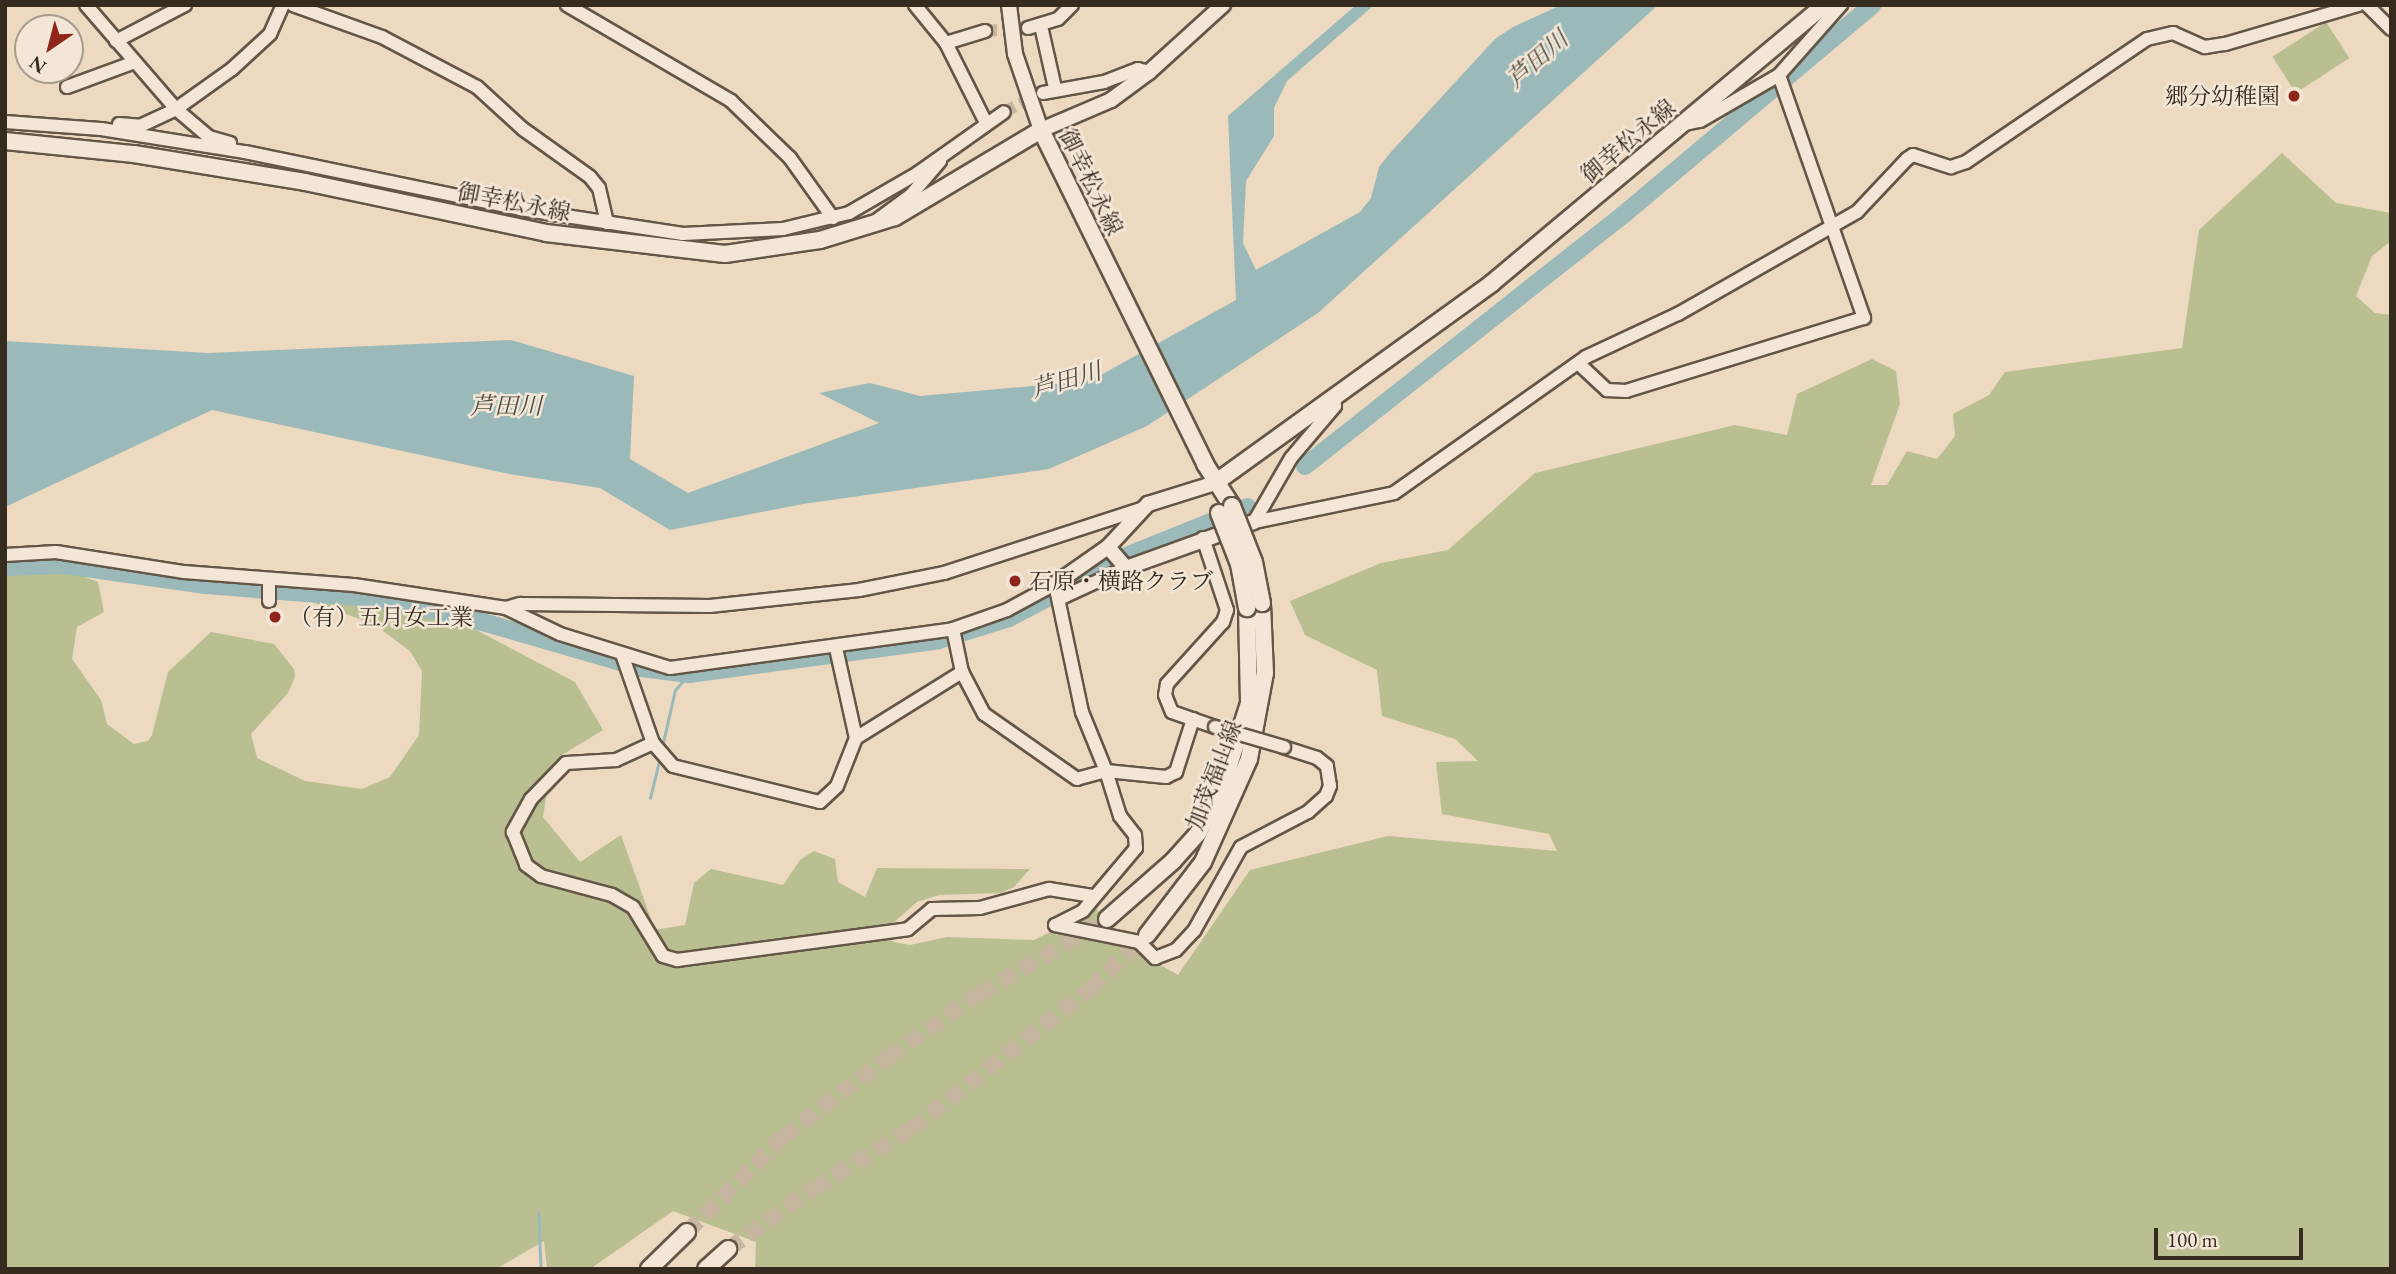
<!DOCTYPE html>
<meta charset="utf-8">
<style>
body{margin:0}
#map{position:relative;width:2396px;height:1274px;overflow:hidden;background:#ecd9c0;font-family:"EB Garamond","Noto Serif JP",serif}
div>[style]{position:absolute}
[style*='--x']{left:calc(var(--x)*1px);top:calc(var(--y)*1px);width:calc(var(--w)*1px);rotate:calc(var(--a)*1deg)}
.green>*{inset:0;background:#b9bf91;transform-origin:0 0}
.water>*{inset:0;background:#9ab9b8}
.stream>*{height:2.5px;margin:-1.25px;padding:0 1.25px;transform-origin:1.25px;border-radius:1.25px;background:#9ab9b8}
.river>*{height:18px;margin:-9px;padding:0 9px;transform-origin:9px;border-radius:9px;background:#9ab9b8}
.minor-tunnel>*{height:12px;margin-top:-6px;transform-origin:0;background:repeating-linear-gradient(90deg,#c7b6a0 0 12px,transparent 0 18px)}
.secondary-tunnel>*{height:16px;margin-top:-8px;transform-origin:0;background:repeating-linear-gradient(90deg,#c7b6a0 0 16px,transparent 0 24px)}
.roads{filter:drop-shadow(2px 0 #635647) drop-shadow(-2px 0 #635647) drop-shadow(0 2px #635647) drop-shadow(0 -2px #635647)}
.minor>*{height:12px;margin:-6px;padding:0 6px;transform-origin:6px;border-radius:6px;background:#f3e6d6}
.tertiary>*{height:14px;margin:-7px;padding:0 7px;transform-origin:7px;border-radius:7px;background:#f3e6d6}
.secondary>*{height:16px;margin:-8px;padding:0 8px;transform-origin:8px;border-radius:8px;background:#f3e6d6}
.bridges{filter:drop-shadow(2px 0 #635647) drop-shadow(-2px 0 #635647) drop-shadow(0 2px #635647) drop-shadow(0 -2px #635647)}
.minor-bridge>*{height:12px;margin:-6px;padding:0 6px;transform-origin:6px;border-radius:6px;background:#f3e6d6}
.secondary-bridge>*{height:16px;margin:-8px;padding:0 8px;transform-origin:8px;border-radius:8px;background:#f3e6d6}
.dots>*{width:19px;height:19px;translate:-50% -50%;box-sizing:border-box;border:4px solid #f3e6d6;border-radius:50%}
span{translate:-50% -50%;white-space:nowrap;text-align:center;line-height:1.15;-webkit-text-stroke:5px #f3e6d6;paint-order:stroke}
.poi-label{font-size:23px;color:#352b1f}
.right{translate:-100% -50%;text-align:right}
.left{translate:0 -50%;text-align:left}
.street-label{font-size:23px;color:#352b1f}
.water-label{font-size:24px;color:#4e4e45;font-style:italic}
.frame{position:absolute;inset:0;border:7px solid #352b1f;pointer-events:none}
.north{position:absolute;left:14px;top:14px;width:70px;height:70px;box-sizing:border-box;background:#f3e6d6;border:2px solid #a79b8d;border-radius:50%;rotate:215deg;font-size:19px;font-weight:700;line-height:28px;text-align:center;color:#352b1f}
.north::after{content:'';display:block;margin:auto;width:24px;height:32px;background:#8f2418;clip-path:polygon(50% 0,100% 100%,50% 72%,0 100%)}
.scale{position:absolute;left:2154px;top:1228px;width:149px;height:32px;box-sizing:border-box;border:4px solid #352b1f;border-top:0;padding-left:9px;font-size:21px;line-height:24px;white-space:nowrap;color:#352b1f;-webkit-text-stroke:5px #f3e6d6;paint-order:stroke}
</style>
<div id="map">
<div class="green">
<div style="left:2326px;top:22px;width:43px;height:64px;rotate:57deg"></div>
<div style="clip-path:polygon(2282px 153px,2336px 203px,2391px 213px,2391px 241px,2372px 256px,2356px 296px,2375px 313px,2391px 315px,2391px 1269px,755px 1269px,756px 1242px,673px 1211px,590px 1269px,547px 1269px,544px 1241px,496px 1269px,5px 1269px,5px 573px,77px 574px,98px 582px,104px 612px,77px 627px,72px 659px,101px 700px,107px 724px,134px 744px,148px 741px,152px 735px,168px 672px,211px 632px,274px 644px,294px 669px,295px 677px,288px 693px,251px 734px,257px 758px,305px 781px,362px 789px,390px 777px,419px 735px,422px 671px,410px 651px,374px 624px,301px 598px,303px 584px,463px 623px,575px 682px,603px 730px,562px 755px,551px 767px,543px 817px,580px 862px,621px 835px,655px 930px,685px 925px,694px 883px,711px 869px,783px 885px,800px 860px,814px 851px,835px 859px,838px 882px,865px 897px,877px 868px,1030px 869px,1014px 887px,1001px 893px,939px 895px,917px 902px,882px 933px,894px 942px,910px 945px,947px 937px,1034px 940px,1097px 909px,1106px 925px,1136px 951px,1178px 975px,1250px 870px,1388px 836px,1557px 851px,1549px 834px,1442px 814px,1436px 762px,1478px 761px,1455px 739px,1382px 716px,1377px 670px,1305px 635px,1290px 601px,1381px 563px,1448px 550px,1535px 473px,1735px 425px,1787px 435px,1797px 394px,1872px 359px,1896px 371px,1900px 404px,1871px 485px,1887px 485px,1907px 451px,1937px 459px,1955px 436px,1953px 414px,1989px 395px,2005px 372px,2182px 348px,2199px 230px)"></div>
</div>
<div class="water">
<div style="clip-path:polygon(1356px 5px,1374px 5px,1287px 81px,1274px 108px,1274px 136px,1246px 181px,1243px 243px,1256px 270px,1360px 212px,1371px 198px,1379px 167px,1391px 152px,1495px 39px,1513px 27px,1561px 5px,1658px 5px,1318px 313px,1147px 426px,1049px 469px,803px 504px,670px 530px,600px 488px,509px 474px,212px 410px,5px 507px,5px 341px,208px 353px,511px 340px,634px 376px,630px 459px,688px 493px,879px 423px,819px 393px,870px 383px,920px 396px,1090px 381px,1236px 300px,1228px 116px)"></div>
</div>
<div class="stream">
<div style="--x:662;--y:747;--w:58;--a:-77.2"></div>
<div style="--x:675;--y:690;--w:21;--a:-49"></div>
<div style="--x:650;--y:798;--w:42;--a:-76.3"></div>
<div style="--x:539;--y:1213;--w:56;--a:88"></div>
</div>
<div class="river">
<div style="--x:1305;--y:466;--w:405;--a:-38.3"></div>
<div style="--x:1623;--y:215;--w:326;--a:-40.1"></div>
<div style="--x:1126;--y:556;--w:131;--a:-21.9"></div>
<div style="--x:5;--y:567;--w:60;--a:-1.9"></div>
<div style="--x:65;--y:565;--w:142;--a:8.1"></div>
<div style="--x:206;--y:585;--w:164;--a:4.6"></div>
<div style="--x:369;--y:598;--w:98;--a:11.2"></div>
<div style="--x:465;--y:617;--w:184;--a:16.1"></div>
<div style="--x:642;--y:668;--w:47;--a:7.3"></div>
<div style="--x:689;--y:674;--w:252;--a:-7.7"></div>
<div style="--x:939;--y:640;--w:73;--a:-17.4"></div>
<div style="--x:1009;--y:618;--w:47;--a:-27.6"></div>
<div style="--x:1074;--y:585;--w:39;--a:-30"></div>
</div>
<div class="minor-tunnel">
<div style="--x:985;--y:31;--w:43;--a:-4"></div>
<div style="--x:1004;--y:112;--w:39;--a:-26"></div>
</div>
<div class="secondary-tunnel">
<div style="--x:687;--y:1232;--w:135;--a:-44.7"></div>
<div style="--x:783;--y:1137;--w:132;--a:-37.3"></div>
<div style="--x:888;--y:1057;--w:112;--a:-34.4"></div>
<div style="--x:980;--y:994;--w:147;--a:-30.6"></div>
<div style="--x:728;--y:1249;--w:105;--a:-35.3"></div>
<div style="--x:814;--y:1188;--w:114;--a:-31.3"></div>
<div style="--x:911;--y:1129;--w:227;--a:-38"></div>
<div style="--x:1090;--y:989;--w:79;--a:-43.5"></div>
</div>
<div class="roads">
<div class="minor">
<div style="--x:86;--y:5;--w:138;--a:49.1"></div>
<div style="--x:176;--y:109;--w:43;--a:40.3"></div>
<div style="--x:209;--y:137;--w:22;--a:16"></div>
<div style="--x:293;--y:5;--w:95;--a:19.8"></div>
<div style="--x:382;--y:37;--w:107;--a:27.8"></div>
<div style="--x:477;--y:87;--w:62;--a:42.4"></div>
<div style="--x:523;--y:129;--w:82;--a:35.6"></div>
<div style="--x:590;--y:177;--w:14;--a:51"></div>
<div style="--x:599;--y:188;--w:36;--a:77"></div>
<div style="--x:567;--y:5;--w:190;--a:30.3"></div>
<div style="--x:731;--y:101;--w:82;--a:44"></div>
<div style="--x:790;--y:158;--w:74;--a:54.4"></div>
<div style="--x:915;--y:5;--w:49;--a:50.8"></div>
<div style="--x:946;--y:43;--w:89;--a:63.4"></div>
<div style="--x:2367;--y:5;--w:34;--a:45"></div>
<div style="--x:1041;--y:26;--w:64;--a:77.3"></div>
<div style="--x:1028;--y:28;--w:31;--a:-17"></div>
<div style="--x:1058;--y:19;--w:20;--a:-45"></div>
<div style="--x:116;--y:41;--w:78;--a:-27.6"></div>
<div style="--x:946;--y:43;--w:41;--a:-17.1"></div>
<div style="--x:67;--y:87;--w:72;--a:-20.2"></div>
<div style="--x:1043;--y:93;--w:62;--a:-10.2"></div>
<div style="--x:1104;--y:82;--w:36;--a:-21"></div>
<div style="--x:1138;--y:69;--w:11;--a:15"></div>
<div style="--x:5;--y:122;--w:96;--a:4.2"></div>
<div style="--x:101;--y:129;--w:146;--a:9.1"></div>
<div style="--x:245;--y:152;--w:281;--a:11.7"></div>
<div style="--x:520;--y:209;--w:165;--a:8.7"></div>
<div style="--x:683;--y:234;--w:100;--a:-2.9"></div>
<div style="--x:783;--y:229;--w:68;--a:-13.6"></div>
<div style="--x:849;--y:213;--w:80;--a:-30.1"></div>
<div style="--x:918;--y:173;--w:105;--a:-35.3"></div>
<div style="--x:119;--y:124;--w:21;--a:5"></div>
<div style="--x:140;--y:126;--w:40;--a:-25"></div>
<div style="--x:176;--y:109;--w:69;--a:-35.5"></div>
<div style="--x:232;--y:69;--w:52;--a:-42.6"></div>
<div style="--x:270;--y:34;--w:32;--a:-66"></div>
<div style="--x:1684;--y:124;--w:16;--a:-11"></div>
<div style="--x:1700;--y:121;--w:91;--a:-30.2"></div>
<div style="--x:1779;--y:75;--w:94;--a:-48.5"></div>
<div style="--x:877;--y:220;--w:42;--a:-36.3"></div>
<div style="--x:911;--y:195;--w:45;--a:-49.5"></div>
<div style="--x:1578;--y:363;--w:40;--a:43"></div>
<div style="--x:1607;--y:390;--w:19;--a:3"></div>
<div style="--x:1626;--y:391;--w:249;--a:-17.1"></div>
<div style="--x:1864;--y:318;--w:257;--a:-109.3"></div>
<div style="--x:1254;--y:522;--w:143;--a:-11.7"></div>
<div style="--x:1394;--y:493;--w:235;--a:-35.3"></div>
<div style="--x:1586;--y:357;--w:102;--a:-25.1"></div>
<div style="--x:1678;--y:314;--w:206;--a:-29.7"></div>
<div style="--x:1857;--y:212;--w:73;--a:-46.7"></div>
<div style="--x:1907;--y:159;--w:7;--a:-34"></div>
<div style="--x:1913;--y:155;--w:40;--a:18"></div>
<div style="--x:1951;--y:167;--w:16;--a:-18"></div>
<div style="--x:1966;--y:162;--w:219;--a:-34.2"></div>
<div style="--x:2147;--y:39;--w:27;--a:-13"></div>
<div style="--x:2173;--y:33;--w:35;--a:24"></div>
<div style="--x:2205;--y:47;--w:20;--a:-9"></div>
<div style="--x:2225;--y:44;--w:139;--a:-16.3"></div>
<div style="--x:1254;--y:522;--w:74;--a:-60"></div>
<div style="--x:1291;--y:458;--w:68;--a:-49.8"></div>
<div style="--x:1335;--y:406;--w:11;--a:-95"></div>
<div style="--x:1203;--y:538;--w:76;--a:71.6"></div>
<div style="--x:1227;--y:610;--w:13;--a:108"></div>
<div style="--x:1223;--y:622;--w:84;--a:132.1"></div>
<div style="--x:1167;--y:684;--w:11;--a:100"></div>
<div style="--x:1165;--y:695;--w:18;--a:68"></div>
<div style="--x:1172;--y:712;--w:46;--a:19.2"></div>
<div style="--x:5;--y:555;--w:51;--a:-3.4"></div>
<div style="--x:56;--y:552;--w:130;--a:8.9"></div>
<div style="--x:184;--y:572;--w:170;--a:4.4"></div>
<div style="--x:354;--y:585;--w:154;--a:8.6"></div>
<div style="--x:506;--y:608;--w:15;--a:-16"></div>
<div style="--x:520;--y:604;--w:190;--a:0.6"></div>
<div style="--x:710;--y:606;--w:150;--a:-6.1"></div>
<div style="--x:859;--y:590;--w:87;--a:-11.3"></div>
<div style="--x:944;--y:573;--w:207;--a:-18"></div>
<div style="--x:1061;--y:598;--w:72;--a:-24.8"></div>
<div style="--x:269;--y:601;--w:22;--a:-90"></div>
<div style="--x:506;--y:608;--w:60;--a:25.7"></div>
<div style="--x:560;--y:634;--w:115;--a:17.2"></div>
<div style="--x:670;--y:668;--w:286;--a:-7.8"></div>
<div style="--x:953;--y:629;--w:57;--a:-19.4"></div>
<div style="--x:1007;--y:610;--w:55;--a:-28.4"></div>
<div style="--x:1055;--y:584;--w:131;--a:78.1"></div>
<div style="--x:1082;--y:712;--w:64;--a:67.9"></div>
<div style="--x:1106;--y:771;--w:30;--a:165"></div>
<div style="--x:1077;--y:779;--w:113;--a:-145"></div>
<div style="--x:984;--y:714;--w:47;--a:-117.6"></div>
<div style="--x:962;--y:672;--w:44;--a:-101.8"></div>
<div style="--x:836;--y:648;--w:92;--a:77.5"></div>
<div style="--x:623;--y:657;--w:91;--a:70.8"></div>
<div style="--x:653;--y:743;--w:30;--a:49"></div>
<div style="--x:673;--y:766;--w:151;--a:13.8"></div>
<div style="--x:820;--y:802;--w:23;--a:-43"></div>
<div style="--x:837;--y:786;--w:52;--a:-68.4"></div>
<div style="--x:856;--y:738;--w:125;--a:-31.9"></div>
<div style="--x:1193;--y:719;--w:56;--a:107.8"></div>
<div style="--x:1176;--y:772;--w:11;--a:153"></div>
<div style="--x:1166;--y:777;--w:60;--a:-174.3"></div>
<div style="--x:1106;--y:771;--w:47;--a:72.7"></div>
<div style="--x:1120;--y:816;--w:24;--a:52"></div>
<div style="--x:1135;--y:835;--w:13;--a:86"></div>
<div style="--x:1136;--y:848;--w:82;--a:130.1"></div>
<div style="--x:1083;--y:911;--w:31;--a:153"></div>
<div style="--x:1055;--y:925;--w:86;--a:11.4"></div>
<div style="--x:1139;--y:942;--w:23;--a:45"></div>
<div style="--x:1155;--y:958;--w:22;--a:-21"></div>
<div style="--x:1176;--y:950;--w:26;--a:-47"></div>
<div style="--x:1194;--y:931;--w:96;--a:-60.8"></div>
<div style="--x:1241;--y:847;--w:76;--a:-27.6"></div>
<div style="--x:1308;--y:812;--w:24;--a:-42"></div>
<div style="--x:1326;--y:796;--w:11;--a:-68"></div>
<div style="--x:1330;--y:786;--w:20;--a:-99"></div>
<div style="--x:1327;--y:766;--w:13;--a:-141"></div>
<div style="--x:1317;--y:758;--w:35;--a:-162"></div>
<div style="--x:653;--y:743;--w:41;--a:155.3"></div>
<div style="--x:616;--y:760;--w:50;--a:176.6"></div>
<div style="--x:566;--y:763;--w:50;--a:134.2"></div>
<div style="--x:531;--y:799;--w:38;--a:119"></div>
<div style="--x:513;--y:832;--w:35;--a:68"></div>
<div style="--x:526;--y:865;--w:19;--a:36"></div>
<div style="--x:541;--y:876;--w:73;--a:15"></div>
<div style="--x:612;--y:895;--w:24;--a:30"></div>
<div style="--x:633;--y:907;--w:57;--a:58.5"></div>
<div style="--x:663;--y:956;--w:15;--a:16"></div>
<div style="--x:677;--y:960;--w:233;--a:-7.6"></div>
<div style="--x:908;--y:929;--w:31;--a:-40"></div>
<div style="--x:932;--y:909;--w:48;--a:-1.2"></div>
<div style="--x:980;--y:908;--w:72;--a:-15.4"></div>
<div style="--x:1049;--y:889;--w:44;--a:9.2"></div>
</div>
<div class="tertiary">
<div style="--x:1009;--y:5;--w:49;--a:83"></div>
<div style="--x:1015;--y:54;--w:80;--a:71.1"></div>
<div style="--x:1041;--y:130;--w:76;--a:-23.2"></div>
<div style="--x:1111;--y:100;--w:47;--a:-36.4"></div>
<div style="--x:1149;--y:72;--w:100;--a:-42.2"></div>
<div style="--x:1108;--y:547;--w:28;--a:49"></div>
<div style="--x:1126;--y:568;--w:136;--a:-19.8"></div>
<div style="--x:1055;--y:584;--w:65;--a:-34.9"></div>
<div style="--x:1108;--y:547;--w:59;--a:-47.1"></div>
<div style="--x:1148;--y:504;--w:70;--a:-17.4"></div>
</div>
<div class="secondary">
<div style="--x:5;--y:141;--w:130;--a:5.8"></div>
<div style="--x:134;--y:154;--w:173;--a:9.3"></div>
<div style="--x:305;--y:182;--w:246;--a:11.9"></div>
<div style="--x:546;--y:233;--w:180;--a:6.7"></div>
<div style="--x:725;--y:254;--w:96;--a:-8.4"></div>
<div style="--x:820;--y:240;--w:78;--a:-17"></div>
<div style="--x:895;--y:217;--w:170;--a:-30.8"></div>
<div style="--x:1041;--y:130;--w:372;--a:63.8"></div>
<div style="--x:1205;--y:464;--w:50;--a:57.3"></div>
<div style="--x:1215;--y:483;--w:342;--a:-35.8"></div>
<div style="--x:1492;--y:283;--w:434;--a:-39.9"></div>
<div style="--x:1107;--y:919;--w:88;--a:-41.3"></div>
<div style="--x:1173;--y:861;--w:38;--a:-48"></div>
<div style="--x:1198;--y:833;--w:46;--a:-61.2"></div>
<div style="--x:1220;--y:793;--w:95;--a:-72.1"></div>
<div style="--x:1249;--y:703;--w:95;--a:-91.2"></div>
<div style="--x:1147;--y:935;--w:92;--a:-52.5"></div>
<div style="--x:1203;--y:862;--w:113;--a:-65.9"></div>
<div style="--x:1249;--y:759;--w:87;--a:-79.5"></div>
<div style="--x:1265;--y:673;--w:70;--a:-92.5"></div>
<div style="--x:649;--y:1269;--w:53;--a:-44.2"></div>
<div style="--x:706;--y:1269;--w:30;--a:-42"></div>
</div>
</div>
<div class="bridges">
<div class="minor-bridge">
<div style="--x:1215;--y:727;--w:72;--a:16.2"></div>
</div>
<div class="secondary-bridge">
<div style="--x:1232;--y:506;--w:60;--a:68.6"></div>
<div style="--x:1254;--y:562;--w:42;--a:79"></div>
<div style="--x:1219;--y:513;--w:55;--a:68.6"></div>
<div style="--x:1239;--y:564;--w:45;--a:79.7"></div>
</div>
</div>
<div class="dots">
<div style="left:2294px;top:96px;background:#8f2418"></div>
<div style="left:1015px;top:581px;background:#8f2418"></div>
<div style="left:275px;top:617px;background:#8f2418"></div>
</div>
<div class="poi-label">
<span class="right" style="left:2280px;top:96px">郷分幼稚園</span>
<span class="left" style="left:1029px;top:581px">石原・横路クラブ</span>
<span class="left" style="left:289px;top:617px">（有）五月女工業</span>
</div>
<div class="street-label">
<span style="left:1628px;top:141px;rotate:-40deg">御幸松永線</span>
<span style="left:1091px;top:182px;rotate:64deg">御幸松永線</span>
<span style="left:514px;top:202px;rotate:11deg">御幸松永線</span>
<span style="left:1214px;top:775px;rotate:-69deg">加茂福山線</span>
</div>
<div class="water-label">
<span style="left:1537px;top:59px;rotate:-41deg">芦田川</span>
<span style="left:1066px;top:380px;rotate:-16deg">芦田川</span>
<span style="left:506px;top:406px">芦田川</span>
</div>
<div class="frame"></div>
<div class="north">N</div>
<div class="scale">100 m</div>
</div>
